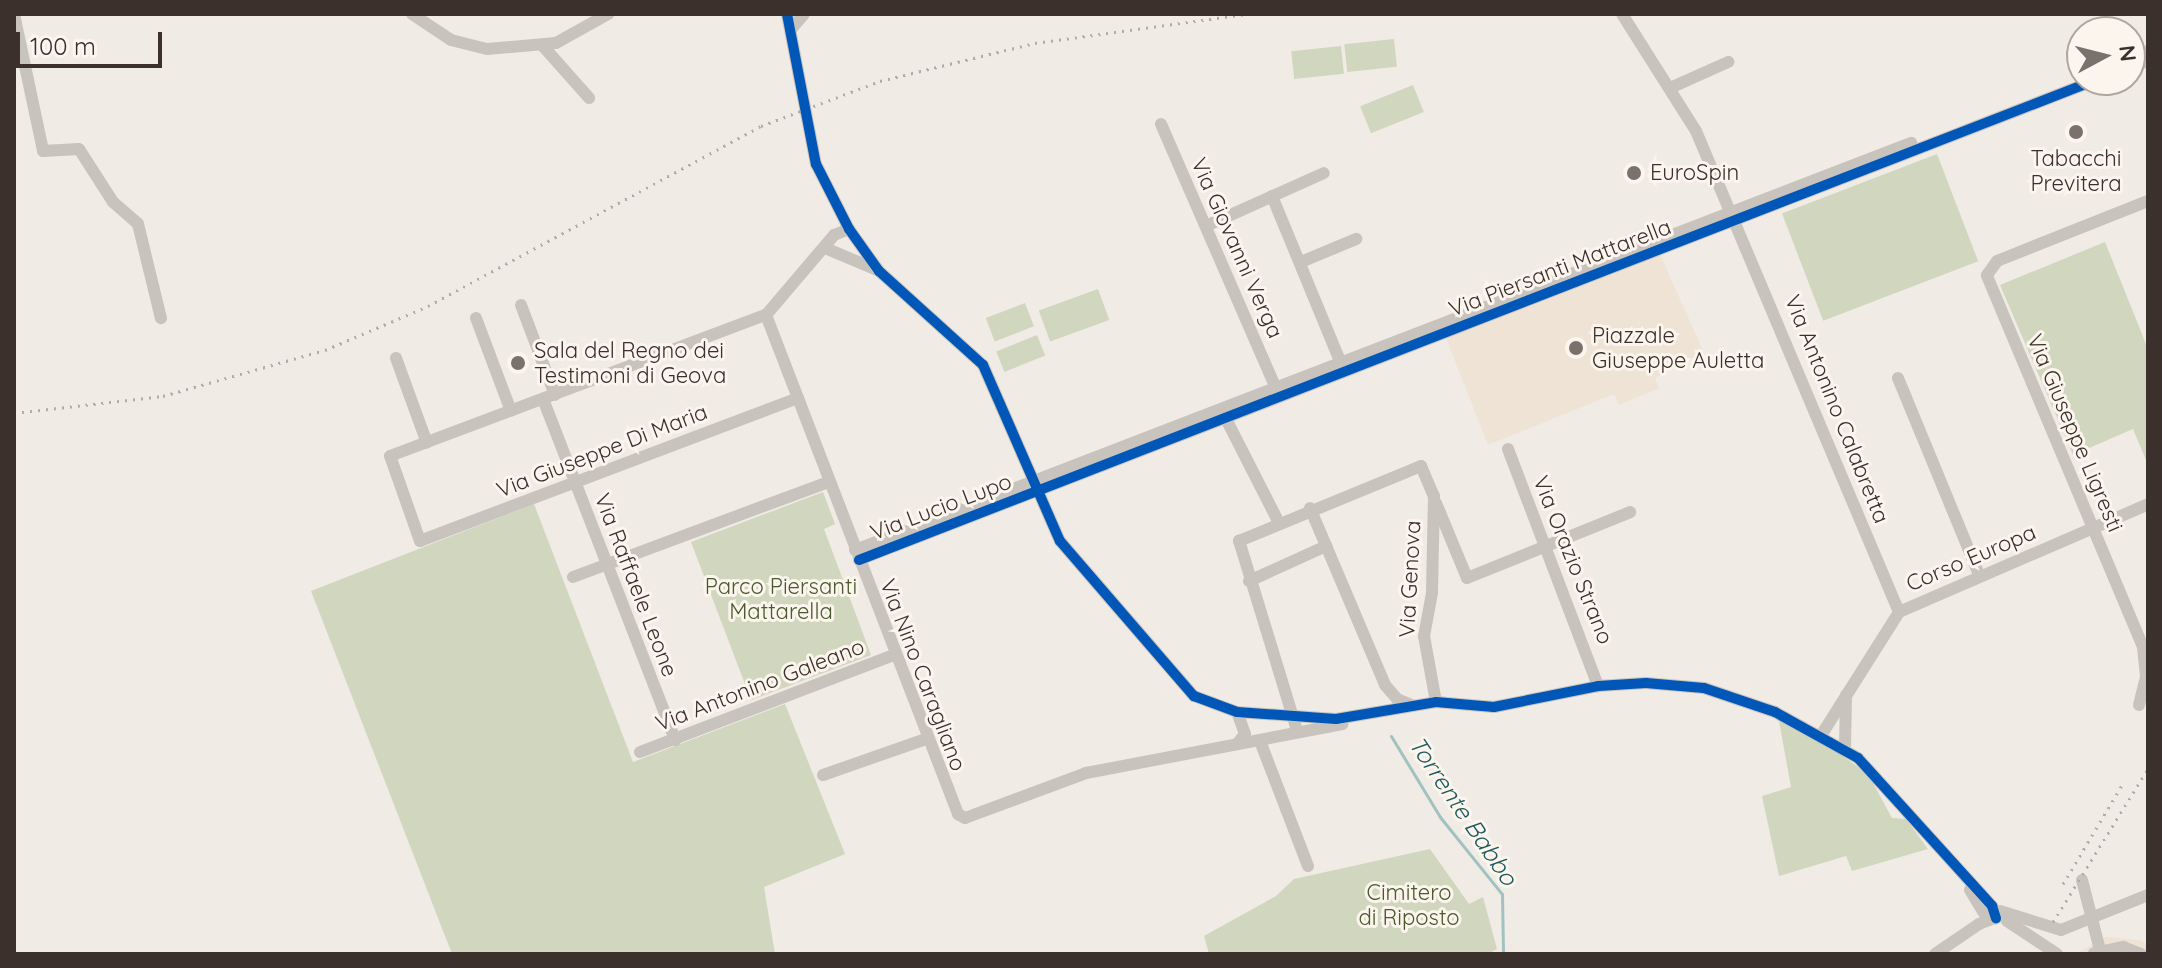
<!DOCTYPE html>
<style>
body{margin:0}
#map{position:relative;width:2162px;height:968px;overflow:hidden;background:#f0ebe5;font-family:Quicksand,sans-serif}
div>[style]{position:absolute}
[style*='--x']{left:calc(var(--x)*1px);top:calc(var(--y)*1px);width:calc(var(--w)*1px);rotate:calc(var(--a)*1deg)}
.green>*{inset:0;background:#d1d6bf;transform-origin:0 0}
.plaza>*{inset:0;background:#eee3d5}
.stream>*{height:3px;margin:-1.5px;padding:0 1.5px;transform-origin:1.5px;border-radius:1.5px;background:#a1c2c1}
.minor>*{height:12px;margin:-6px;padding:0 6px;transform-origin:6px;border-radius:6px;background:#c9c3be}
.rail>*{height:3px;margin-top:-1.5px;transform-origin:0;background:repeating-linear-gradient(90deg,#b1aca8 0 2px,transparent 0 8px)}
.cycleway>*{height:10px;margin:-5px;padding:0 5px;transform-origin:5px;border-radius:5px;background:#0057b8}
.dots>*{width:22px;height:22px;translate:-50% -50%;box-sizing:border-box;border:4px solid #fbf5ee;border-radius:50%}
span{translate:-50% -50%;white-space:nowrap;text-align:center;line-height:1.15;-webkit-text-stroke:6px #fbf5ee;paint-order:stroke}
.poi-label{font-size:22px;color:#3b302b}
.left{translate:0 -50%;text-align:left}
.street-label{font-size:22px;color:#3b302b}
.park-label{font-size:22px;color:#4a5a2e}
.water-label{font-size:24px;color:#1f5a5e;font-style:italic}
.frame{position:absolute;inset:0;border:16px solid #3b302b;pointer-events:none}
.north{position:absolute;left:2066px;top:16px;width:80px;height:80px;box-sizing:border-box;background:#fbf5ee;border:2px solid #aea6a0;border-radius:50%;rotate:83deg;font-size:22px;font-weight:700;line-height:32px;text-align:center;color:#3b302b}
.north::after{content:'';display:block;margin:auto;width:28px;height:36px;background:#7a716c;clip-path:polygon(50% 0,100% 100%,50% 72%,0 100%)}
.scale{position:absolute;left:16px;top:32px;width:146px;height:36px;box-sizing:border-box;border:4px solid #3b302b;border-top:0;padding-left:10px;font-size:24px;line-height:28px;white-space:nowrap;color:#3b302b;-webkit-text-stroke:6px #fbf5ee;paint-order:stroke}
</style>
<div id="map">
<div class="green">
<div style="left:1394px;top:39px;width:28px;height:50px;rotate:84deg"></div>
<div style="left:1341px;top:46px;width:28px;height:50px;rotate:84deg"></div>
<div style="left:1413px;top:85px;width:29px;height:57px;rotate:68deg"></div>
<div style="left:1937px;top:154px;width:115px;height:166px;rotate:69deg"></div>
<div style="clip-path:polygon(2105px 242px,2148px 349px,2148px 465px,2133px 429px,2073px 455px,2000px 285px)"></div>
<div style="left:1098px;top:289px;width:33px;height:63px;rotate:70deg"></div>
<div style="left:1025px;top:303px;width:25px;height:42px;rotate:69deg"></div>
<div style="left:1037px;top:335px;width:22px;height:44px;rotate:68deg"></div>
<div style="clip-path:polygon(823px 492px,835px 524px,824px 529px,871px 655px,751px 700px,691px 542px)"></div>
<div style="clip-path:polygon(534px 504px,633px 762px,785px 704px,845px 854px,764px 887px,775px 954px,452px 954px,311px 591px)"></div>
<div style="clip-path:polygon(1779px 721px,1821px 740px,1858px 767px,1873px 783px,1892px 818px,1906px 819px,1928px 849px,1852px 871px,1846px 856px,1779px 876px,1762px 796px,1791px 787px)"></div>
<div style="clip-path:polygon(1430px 849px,1469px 904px,1483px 897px,1497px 949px,1487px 954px,1209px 954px,1204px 936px,1276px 896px,1294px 879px)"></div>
</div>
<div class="plaza">
<div style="clip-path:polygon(1659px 252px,1704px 353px,1655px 378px,1659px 388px,1619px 405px,1614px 394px,1488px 445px,1444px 333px)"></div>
<div style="clip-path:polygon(2106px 937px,2140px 940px,2148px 945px,2148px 954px,2075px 954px)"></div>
</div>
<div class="stream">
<div style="--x:1391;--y:736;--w:95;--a:58.8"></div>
<div style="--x:1440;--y:817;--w:99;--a:51.2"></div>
<div style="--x:1502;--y:894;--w:60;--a:89"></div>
</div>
<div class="minor">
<div style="--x:14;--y:14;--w:140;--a:78"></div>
<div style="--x:43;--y:151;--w:36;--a:-3"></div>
<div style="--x:79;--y:149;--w:63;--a:57.3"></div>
<div style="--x:113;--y:202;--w:33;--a:41"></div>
<div style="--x:138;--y:224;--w:97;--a:76.3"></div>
<div style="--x:412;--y:14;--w:47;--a:33.7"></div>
<div style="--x:451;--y:40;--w:37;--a:14"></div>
<div style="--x:487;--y:49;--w:69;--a:-5"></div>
<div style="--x:556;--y:43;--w:60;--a:-29.1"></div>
<div style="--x:787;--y:14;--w:153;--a:79.1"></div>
<div style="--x:816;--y:164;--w:73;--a:63.1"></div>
<div style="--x:849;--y:229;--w:52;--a:54.5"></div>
<div style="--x:879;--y:271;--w:140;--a:42.1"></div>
<div style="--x:983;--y:365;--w:192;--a:66.4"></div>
<div style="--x:1060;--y:541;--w:205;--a:49.2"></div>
<div style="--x:1194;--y:696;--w:46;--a:20.4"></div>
<div style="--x:1237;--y:712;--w:99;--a:4"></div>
<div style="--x:1336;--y:719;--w:101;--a:-9.6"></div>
<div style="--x:1436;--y:702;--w:58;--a:4.9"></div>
<div style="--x:1494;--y:707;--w:106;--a:-11.4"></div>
<div style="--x:1598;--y:686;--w:48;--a:-3.6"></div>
<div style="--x:1646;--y:683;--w:58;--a:4.9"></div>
<div style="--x:1704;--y:688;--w:75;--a:18.7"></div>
<div style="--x:1775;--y:712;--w:95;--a:29"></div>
<div style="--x:1858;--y:758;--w:200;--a:47.8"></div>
<div style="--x:1992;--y:906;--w:13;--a:72"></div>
<div style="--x:1622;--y:14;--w:138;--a:57.7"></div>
<div style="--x:1696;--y:131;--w:522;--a:67.12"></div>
<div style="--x:792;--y:28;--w:18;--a:-49"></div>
<div style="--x:542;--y:45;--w:71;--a:48.4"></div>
<div style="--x:2130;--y:58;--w:19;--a:-21"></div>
<div style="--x:2130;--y:67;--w:19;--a:-18"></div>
<div style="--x:1670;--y:88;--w:64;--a:-24.1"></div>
<div style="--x:1161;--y:124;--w:293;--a:66.5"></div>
<div style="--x:1272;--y:196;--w:184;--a:67.6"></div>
<div style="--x:1206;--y:226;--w:129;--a:-24.2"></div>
<div style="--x:825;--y:248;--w:56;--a:22.9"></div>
<div style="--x:1301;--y:262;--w:60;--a:-22.7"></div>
<div style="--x:521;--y:305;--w:96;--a:69.3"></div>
<div style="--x:766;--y:315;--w:535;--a:68.95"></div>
<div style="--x:958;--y:814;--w:8;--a:30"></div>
<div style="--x:965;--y:818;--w:129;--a:-20.4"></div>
<div style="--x:1086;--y:773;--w:261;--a:-10.8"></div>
<div style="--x:476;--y:318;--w:99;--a:69.4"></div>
<div style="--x:396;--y:358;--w:90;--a:70"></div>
<div style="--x:1898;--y:378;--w:213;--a:67.6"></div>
<div style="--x:798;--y:398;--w:404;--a:159.3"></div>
<div style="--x:420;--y:541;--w:90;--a:-109.4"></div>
<div style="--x:390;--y:456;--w:402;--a:-20.6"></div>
<div style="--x:766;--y:315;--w:105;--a:-49.6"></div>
<div style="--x:834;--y:235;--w:16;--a:-22"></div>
<div style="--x:543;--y:399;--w:366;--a:68.8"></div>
<div style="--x:1223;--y:413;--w:121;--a:63"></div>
<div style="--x:1508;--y:449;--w:254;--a:69.2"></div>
<div style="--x:1436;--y:503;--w:81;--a:67.5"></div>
<div style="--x:1467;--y:578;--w:176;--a:-22"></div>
<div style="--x:1310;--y:508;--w:192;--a:67"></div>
<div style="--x:1385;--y:685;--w:18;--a:49"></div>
<div style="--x:1397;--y:699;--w:15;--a:23"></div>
<div style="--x:855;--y:550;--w:1132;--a:-21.08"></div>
<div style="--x:859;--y:560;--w:1327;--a:-21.21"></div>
<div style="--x:573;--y:577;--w:273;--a:-20.4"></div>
<div style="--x:1249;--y:581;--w:85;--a:-24.4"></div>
<div style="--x:2139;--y:705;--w:30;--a:-76"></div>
<div style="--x:2146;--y:676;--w:29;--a:-96"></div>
<div style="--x:2143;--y:647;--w:403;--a:-112.8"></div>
<div style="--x:1987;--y:275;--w:17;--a:-54"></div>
<div style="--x:1997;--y:261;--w:162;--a:-21.7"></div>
<div style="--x:1237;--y:712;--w:23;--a:70"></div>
<div style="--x:1245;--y:734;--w:11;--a:128"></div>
<div style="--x:1296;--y:727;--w:195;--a:-107"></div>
<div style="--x:1239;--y:541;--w:197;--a:-22.4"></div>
<div style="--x:1421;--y:466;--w:33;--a:67"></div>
<div style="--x:1434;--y:496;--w:97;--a:91.2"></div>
<div style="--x:1432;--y:593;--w:44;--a:100.5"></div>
<div style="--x:1424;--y:636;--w:67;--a:79.7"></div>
<div style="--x:1822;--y:734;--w:144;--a:-57.7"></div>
<div style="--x:1899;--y:612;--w:271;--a:-23.4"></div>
<div style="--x:1260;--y:741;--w:134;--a:69"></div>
<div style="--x:1845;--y:748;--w:53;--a:-88.9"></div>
<div style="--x:640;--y:752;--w:272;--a:-20.9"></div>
<div style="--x:823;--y:775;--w:109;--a:-19.3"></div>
<div style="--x:2082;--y:880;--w:72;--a:75.6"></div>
<div style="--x:1970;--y:890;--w:35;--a:59"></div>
<div style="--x:2000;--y:911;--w:64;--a:17.3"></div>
<div style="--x:2007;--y:921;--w:60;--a:33.4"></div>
<div style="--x:2061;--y:930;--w:94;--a:-21.9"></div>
<div style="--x:2094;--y:953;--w:30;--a:-12"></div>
<div style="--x:2123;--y:947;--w:19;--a:21"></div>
<div style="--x:1935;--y:954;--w:53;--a:-34.3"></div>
<div style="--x:1979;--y:924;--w:28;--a:-21"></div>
</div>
<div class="rail">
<div style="--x:14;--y:413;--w:150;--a:-6.5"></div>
<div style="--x:163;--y:396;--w:168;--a:-15.9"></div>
<div style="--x:325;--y:350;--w:112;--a:-23.1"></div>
<div style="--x:428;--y:306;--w:379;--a:-28.4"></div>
<div style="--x:761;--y:126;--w:127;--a:-20.7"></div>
<div style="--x:880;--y:81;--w:160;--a:-13.8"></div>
<div style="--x:1035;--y:43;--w:213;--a:-7.8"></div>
<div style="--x:2063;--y:884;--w:115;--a:-59.2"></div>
<div style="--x:2053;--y:922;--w:180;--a:-58.2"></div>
</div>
<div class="cycleway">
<div style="--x:787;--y:14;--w:153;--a:79.1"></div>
<div style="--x:816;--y:164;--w:73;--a:63.1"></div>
<div style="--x:849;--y:229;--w:52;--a:54.5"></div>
<div style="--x:879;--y:271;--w:140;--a:42.1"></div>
<div style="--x:983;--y:365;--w:192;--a:66.4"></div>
<div style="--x:1060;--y:541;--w:205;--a:49.2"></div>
<div style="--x:1194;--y:696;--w:46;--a:20.4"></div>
<div style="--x:1237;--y:712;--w:99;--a:4"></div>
<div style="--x:1336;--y:719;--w:101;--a:-9.6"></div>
<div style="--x:1436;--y:702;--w:58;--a:4.9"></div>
<div style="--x:1494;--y:707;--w:106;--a:-11.4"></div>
<div style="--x:1598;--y:686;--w:48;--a:-3.6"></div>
<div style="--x:1646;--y:683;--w:58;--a:4.9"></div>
<div style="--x:1704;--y:688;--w:75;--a:18.7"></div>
<div style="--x:1775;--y:712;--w:95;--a:29"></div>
<div style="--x:1858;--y:758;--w:200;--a:47.8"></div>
<div style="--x:1992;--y:906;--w:13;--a:72"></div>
<div style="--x:859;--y:560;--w:1327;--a:-21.21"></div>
</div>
<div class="dots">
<div style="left:2076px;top:132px;background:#7a716c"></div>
<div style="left:1634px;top:173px;background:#7a716c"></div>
<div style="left:1576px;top:348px;background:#7a716c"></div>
<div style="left:518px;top:363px;background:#7a716c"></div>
</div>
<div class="poi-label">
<span style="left:2076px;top:171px">Tabacchi<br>Previtera</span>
<span class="left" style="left:1650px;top:173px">EuroSpin</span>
<span class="left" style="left:1592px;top:348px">Piazzale<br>Giuseppe Auletta</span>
<span class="left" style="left:534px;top:363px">Sala del Regno dei<br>Testimoni di Geova</span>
</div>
<div class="street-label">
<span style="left:1237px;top:248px;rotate:66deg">Via Giovanni Verga</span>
<span style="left:1560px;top:268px;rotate:-21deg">Via Piersanti Mattarella</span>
<span style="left:1837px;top:409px;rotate:68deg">Via Antonino Calabretta</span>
<span style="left:2075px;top:433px;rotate:67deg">Via Giuseppe Ligresti</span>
<span style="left:602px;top:451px;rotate:-21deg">Via Giuseppe Di Maria</span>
<span style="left:941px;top:507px;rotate:-21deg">Via Lucio Lupo</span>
<span style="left:1971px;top:558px;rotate:-23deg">Corso Europa</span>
<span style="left:1573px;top:560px;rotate:68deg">Via Orazio Strano</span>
<span style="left:1410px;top:579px;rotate:-87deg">Via Genova</span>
<span style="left:636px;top:585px;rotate:69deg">Via Raffaele Leone</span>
<span style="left:923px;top:675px;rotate:69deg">Via Nino Caragliano</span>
<span style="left:760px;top:685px;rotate:-21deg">Via Antonino Galeano</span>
</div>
<div class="park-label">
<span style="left:781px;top:599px">Parco Piersanti<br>Mattarella</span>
<span style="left:1409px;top:905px">Cimitero<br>di Riposto</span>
</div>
<div class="water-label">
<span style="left:1463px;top:811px;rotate:56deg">Torrente Babbo</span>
</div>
<div class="frame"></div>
<div class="north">N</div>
<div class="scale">100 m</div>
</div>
